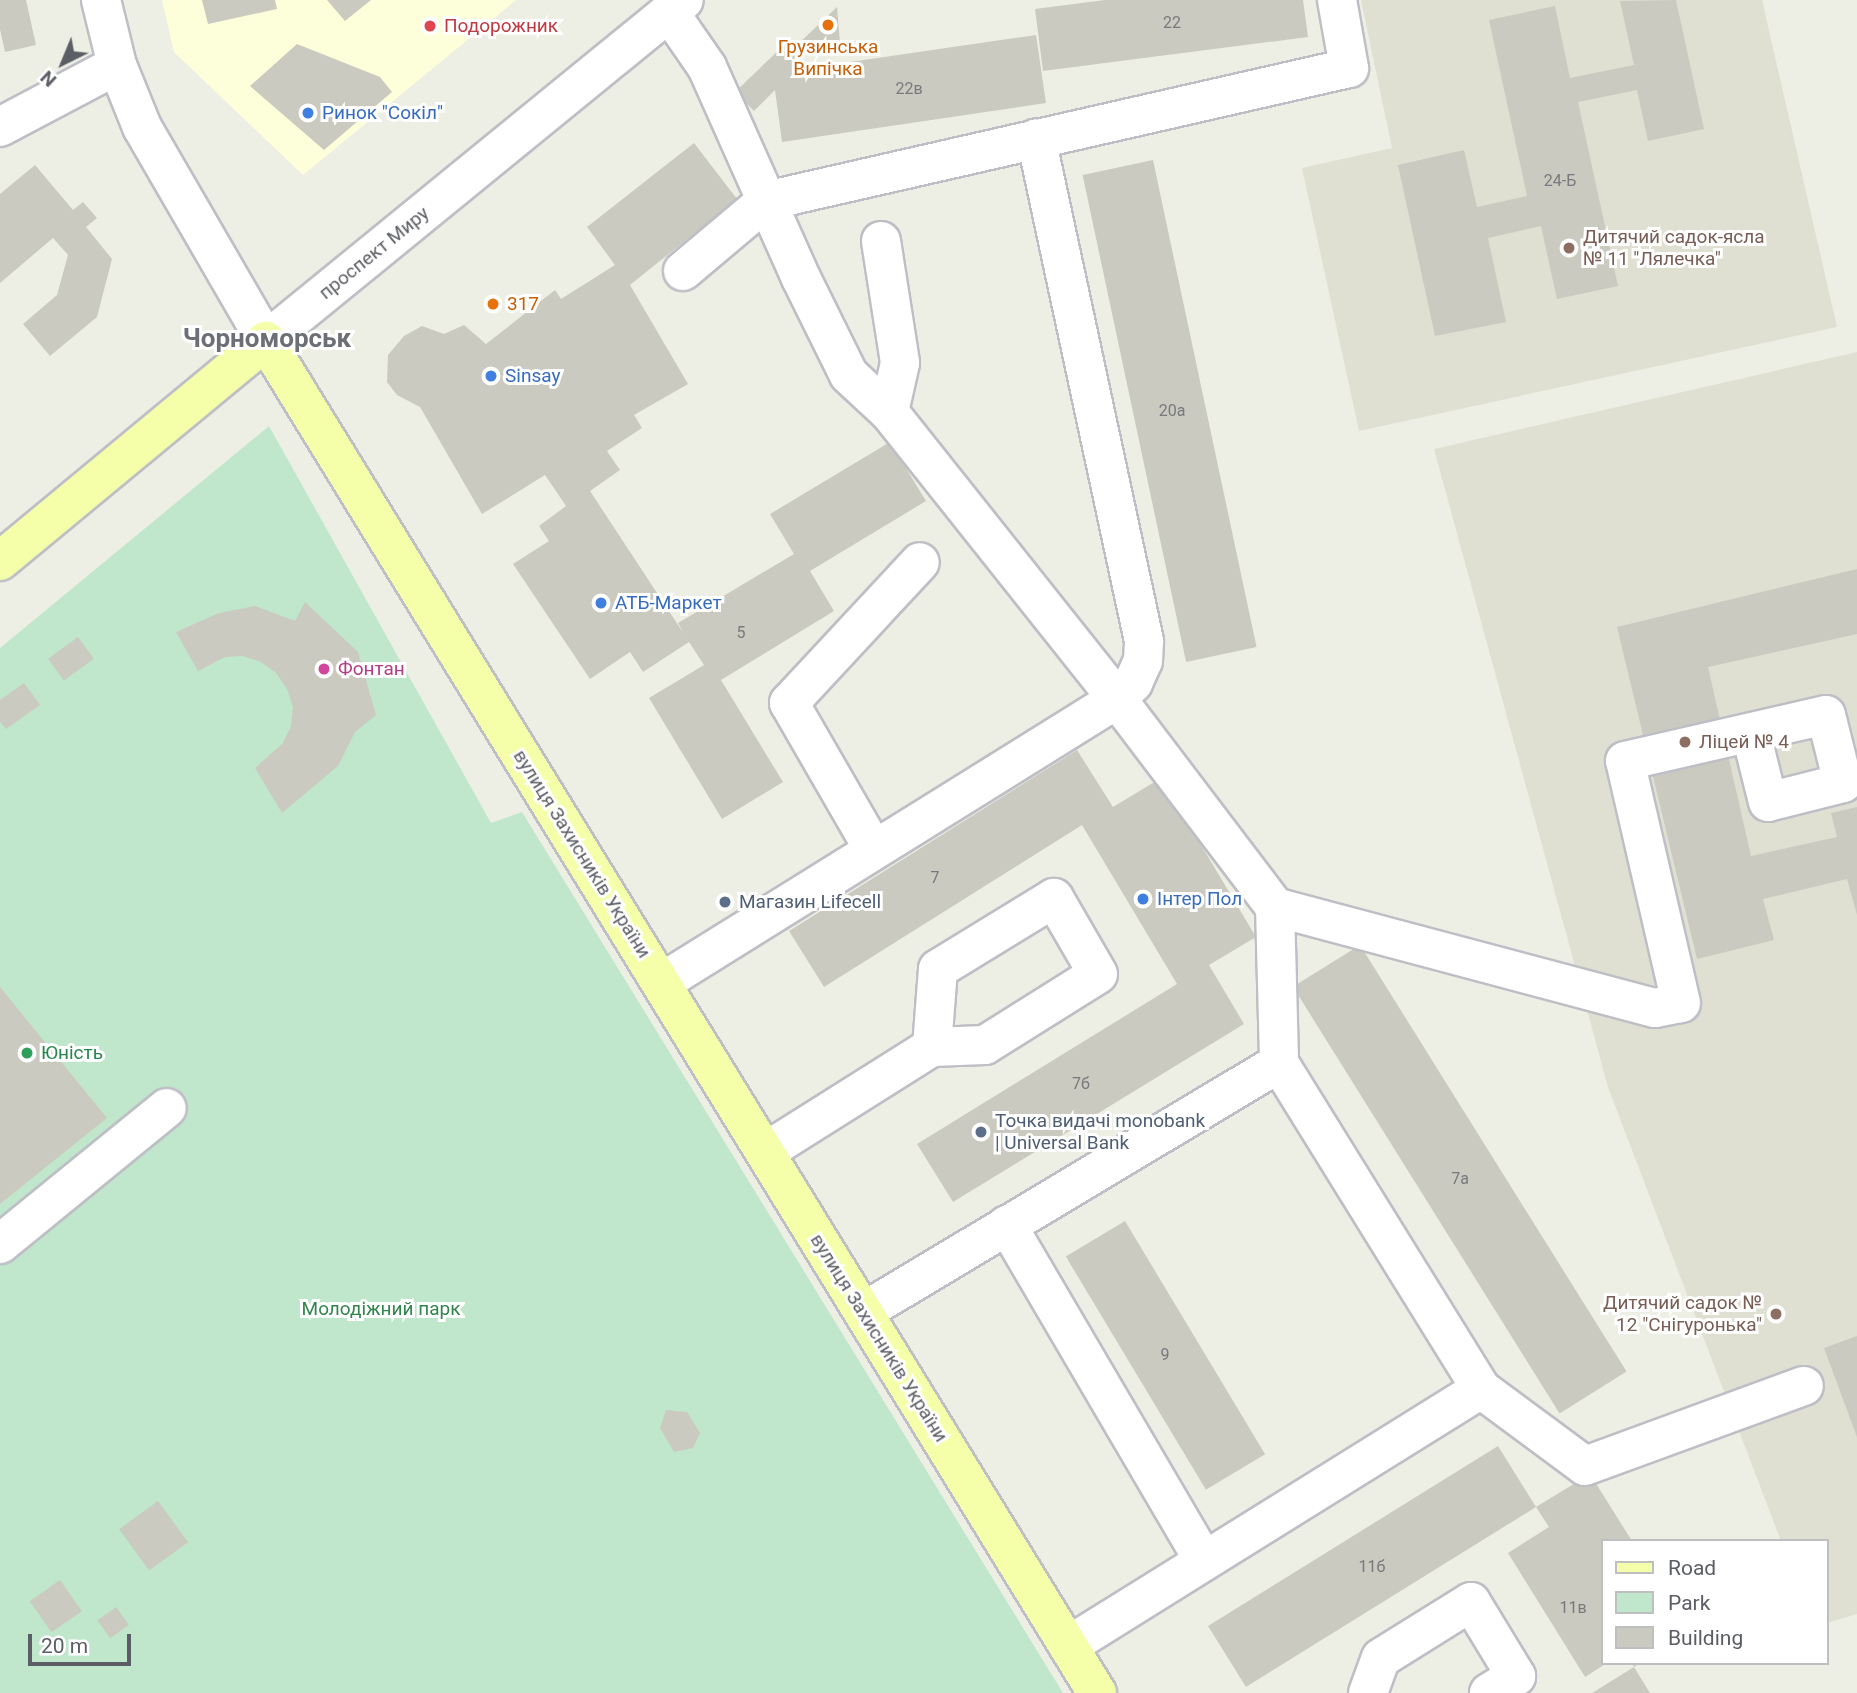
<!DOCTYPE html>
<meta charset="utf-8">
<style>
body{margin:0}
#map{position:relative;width:1857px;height:1693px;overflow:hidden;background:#eeefe4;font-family:Roboto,sans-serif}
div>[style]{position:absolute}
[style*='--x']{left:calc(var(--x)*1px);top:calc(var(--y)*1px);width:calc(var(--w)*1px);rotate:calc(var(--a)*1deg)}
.commercial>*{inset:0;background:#fdfeda}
.education>*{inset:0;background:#dfdfd2}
.green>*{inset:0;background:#c0e7cb}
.building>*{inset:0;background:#cacac0;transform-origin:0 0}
.roads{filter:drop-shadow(2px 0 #bebfc6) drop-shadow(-2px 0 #bebfc6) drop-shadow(0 2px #bebfc6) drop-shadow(0 -2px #bebfc6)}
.minor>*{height:38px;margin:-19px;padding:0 19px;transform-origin:19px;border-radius:19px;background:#fff}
.major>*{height:38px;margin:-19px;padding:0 19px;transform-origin:19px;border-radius:19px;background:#f5ffa9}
.dots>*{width:19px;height:19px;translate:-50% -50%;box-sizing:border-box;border:4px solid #fff;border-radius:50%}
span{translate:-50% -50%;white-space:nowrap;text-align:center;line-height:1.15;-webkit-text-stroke:6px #fff;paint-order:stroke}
.number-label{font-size:16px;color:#78797c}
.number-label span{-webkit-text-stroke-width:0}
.health-label{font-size:19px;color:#be3a42}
.left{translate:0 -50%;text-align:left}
.food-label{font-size:19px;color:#c56008}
.shop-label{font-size:19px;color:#366cbe}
.education-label{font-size:19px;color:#785e54}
.right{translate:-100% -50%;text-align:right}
.street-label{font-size:19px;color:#5c5e65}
.hotel-label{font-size:19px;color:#b23c85}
.service-label{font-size:19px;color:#4e5e75}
.leisure-label{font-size:19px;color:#27864d}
.park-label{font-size:19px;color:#33854e}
.district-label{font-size:26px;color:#6d6f77;font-weight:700}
.legend{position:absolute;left:1601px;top:1539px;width:228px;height:126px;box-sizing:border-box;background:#fff;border:2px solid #bebfc1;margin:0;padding:9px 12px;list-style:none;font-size:21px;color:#5c5e65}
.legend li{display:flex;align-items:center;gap:14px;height:35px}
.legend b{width:35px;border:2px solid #bebfc1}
.north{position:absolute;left:28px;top:28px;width:70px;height:70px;-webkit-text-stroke:5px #fff;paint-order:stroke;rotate:223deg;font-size:19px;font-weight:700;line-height:28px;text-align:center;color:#5c5e65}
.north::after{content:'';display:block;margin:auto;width:24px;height:32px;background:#5c5e65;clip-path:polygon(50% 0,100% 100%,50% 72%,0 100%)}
.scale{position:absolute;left:28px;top:1634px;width:103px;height:32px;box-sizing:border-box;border:4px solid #5c5e65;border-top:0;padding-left:9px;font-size:21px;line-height:24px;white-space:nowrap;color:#5c5e65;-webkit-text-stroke:5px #fff;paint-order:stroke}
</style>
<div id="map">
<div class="commercial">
<div style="clip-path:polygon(162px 0,516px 0,303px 175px,174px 52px)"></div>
</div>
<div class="education">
<div style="clip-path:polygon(1361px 0,1762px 0,1837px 327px,1359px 431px,1302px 168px,1392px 148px)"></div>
<div style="clip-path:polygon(1857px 352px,1857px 1614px,1827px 1623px,1827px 1541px,1781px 1541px,1608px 1087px,1434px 449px)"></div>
</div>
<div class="green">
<div style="clip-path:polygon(269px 426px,491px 823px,522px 812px,1063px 1693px,0 1693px,0 648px)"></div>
</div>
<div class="building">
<div style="clip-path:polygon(0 0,26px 0,36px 45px,5px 52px,0 29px)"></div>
<div style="clip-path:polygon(202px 0,275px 0,277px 9px,208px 24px)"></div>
<div style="clip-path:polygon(327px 0,371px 0,345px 21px)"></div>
<div style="clip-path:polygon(1105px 0,1303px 0,1308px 37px,1043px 71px,1035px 9px)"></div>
<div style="clip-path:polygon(1676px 0,1704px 129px,1648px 141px,1637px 90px,1578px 102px,1618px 286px,1557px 299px,1541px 226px,1488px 238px,1506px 322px,1435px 336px,1398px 165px,1464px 150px,1477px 207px,1527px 196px,1489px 20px,1555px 6px,1570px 78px,1634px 65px,1620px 1px)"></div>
<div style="clip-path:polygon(837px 7px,840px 43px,795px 47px)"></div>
<div style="clip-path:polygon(1036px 35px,1046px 103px,782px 142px,775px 90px,754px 111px,735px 92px,784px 45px,802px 63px,795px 70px)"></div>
<div style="clip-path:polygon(297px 44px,380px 77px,392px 92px,324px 150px,250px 86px)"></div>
<div style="clip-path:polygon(694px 143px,737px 199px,630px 285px,688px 384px,634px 415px,642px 428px,607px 451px,620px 470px,590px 491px,684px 634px,678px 623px,794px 554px,770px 514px,890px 442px,926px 501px,810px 571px,834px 611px,721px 680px,783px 782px,722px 819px,649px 698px,704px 665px,689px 642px,643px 672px,630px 652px,590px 679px,513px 564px,549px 541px,539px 526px,566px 506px,545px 475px,482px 514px,420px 407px,397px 395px,387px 382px,388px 355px,404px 336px,422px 326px,444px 334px,464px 325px,486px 344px,555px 290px,561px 299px,615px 265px,587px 227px)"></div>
<div style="left:1153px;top:160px;width:498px;height:72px;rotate:78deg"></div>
<div style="clip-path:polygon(35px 165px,73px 210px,83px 202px,97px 218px,86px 227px,112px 259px,97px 317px,50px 356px,23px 324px,57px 295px,68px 255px,53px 238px,0 283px,0 194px)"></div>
<div style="clip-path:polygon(1857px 569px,1857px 634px,1708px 667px,1751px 856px,1837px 837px,1831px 813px,1857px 807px,1857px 915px,1847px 879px,1763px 899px,1774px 940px,1697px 959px,1617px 627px)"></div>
<div style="clip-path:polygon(305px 602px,358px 652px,376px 715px,355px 732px,338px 766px,282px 813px,255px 768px,283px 743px,291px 726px,293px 707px,287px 689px,276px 673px,261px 662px,243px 656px,225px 657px,198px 671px,176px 632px,219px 613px,255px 606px,295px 621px)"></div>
<div style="left:78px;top:637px;width:27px;height:37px;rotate:54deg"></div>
<div style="clip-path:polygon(24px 683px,40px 705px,6px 729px,0 722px,0 700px)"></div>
<div style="clip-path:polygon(1077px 750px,1113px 807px,1161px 778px,1256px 937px,1209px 965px,1244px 1024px,953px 1202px,917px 1144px,1177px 984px,1082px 825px,824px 987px,789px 931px)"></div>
<div style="left:1360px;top:945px;width:503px;height:79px;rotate:58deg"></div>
<div style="clip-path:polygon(0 987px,107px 1118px,0 1204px)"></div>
<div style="left:1125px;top:1221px;width:272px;height:69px;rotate:59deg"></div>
<div style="clip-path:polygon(1857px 1336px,1857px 1437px,1824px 1348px)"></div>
<div style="clip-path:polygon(666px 1410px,687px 1412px,700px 1433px,693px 1448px,674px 1452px,660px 1428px)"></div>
<div style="clip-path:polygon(1498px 1446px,1536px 1507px,1590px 1474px,1632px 1541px,1603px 1541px,1603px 1663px,1607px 1663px,1585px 1677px,1508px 1553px,1549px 1527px,1536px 1507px,1246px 1687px,1208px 1626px)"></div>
<div style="left:158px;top:1501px;width:51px;height:48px;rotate:54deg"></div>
<div style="left:60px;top:1580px;width:38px;height:37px;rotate:55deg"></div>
<div style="left:116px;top:1607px;width:22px;height:23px;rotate:54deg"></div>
<div style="clip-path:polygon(1632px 1663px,1640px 1663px,1634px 1667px,1650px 1693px,1592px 1693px,1634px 1667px)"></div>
</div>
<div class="roads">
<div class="minor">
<div style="--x:101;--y:0;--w:67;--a:76.2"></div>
<div style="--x:117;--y:65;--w:67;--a:68"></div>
<div style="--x:142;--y:127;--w:247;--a:59.9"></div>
<div style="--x:266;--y:341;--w:539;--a:-39.21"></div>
<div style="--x:669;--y:12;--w:67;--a:55.4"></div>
<div style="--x:707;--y:67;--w:231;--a:66"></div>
<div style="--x:801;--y:278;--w:108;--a:63.7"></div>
<div style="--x:849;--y:375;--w:54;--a:42.8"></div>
<div style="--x:889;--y:412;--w:367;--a:51.5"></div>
<div style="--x:1117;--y:699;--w:261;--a:52.8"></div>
<div style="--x:1275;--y:907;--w:156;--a:88.5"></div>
<div style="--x:1279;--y:1063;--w:384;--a:58.2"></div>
<div style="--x:0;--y:127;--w:132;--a:-27.9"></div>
<div style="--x:881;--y:241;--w:123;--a:81.1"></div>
<div style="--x:900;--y:363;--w:50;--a:102.7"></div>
<div style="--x:683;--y:271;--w:109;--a:-40.1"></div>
<div style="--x:766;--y:201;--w:598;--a:-12.85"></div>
<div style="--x:1349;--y:68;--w:69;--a:-100"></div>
<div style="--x:874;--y:850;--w:170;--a:-120"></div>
<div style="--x:789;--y:703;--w:192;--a:-47.1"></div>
<div style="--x:1275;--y:907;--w:393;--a:14.9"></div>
<div style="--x:1655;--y:1008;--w:26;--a:-11"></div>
<div style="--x:1681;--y:1003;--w:248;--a:-103"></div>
<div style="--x:1625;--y:761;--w:206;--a:-12.9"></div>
<div style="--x:1826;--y:715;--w:70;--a:76"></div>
<div style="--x:1843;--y:783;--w:77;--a:165.8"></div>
<div style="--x:1768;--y:802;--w:70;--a:-104"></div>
<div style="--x:661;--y:983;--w:537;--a:-31.91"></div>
<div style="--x:1117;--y:699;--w:23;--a:-45"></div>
<div style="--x:1133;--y:683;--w:24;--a:-66"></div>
<div style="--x:1143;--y:661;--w:20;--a:-87"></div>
<div style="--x:1144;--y:641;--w:514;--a:-102.12"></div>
<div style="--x:765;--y:1152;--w:197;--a:-32.2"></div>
<div style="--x:932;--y:1047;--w:53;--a:-2.2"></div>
<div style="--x:985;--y:1045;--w:133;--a:-32.1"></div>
<div style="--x:1098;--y:974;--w:88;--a:-120.1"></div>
<div style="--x:1054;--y:898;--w:136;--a:148.5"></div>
<div style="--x:938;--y:969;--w:78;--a:94.4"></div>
<div style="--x:1007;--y:1225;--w:389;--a:59.6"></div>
<div style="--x:0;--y:1244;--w:215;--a:-39.2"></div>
<div style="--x:863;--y:1312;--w:485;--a:-30.9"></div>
<div style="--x:1068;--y:1646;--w:486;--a:-31.9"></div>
<div style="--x:1481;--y:1389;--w:129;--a:36.5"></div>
<div style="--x:1585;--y:1466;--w:233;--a:-20.1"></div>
<div style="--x:1368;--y:1693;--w:37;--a:-70"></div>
<div style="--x:1381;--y:1658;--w:106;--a:-31.9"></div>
<div style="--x:1471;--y:1602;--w:87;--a:58.7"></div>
<div style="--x:1516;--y:1676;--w:32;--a:148"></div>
</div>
<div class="major">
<div style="--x:0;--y:561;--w:345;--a:-39.6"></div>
<div style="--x:266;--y:341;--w:1587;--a:58.42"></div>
</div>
</div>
<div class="dots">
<div style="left:828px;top:25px;background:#e8710a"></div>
<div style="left:430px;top:26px;background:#e0444e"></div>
<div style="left:308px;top:113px;background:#3f7fe0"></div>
<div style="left:1569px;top:248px;background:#8d6e63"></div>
<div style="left:493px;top:304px;background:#e8710a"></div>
<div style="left:491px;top:376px;background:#3f7fe0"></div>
<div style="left:601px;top:603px;background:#3f7fe0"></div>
<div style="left:324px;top:669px;background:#d1479c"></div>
<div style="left:1685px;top:742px;background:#8d6e63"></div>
<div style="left:1143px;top:899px;background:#3f7fe0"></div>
<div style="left:725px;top:902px;background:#5c6f8a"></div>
<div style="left:27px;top:1053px;background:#2e9e5b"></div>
<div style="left:981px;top:1132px;background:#5c6f8a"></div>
<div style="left:1776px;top:1314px;background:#8d6e63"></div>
</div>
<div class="number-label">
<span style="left:1172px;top:23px">22</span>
<span style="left:909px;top:89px">22в</span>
<span style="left:1560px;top:181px">24-Б</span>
<span style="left:1172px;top:411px">20а</span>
<span style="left:741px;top:633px">5</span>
<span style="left:935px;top:878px">7</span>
<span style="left:1081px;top:1084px">7б</span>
<span style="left:1460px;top:1179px">7а</span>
<span style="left:1165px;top:1355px">9</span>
<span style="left:1372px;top:1567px">11б</span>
<span style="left:1573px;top:1608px">11в</span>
</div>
<div class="health-label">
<span class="left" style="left:444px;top:26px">Подорожник</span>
</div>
<div class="food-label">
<span style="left:828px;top:58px">Грузинська<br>Випічка</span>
<span class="left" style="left:507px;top:304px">317</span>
</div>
<div class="shop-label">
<span class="left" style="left:322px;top:113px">Ринок "Сокіл"</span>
<span class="left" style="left:505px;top:376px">Sinsay</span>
<span class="left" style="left:615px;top:603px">АТБ-Маркет</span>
<span class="left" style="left:1157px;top:899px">Інтер Пол</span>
</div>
<div class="education-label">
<span class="left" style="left:1583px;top:248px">Дитячий садок-ясла<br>№ 11 "Лялечка"</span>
<span class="left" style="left:1699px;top:742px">Ліцей № 4</span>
<span class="right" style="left:1762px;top:1314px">Дитячий садок №<br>12 "Снігуронька"</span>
</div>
<div class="street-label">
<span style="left:374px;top:253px;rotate:-39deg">проспект Миру</span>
<span style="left:582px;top:854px;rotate:58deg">вулиця Захисників України</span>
<span style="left:879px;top:1338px;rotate:58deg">вулиця Захисників України</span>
</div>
<div class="hotel-label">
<span class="left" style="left:338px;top:669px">Фонтан</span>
</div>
<div class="service-label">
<span class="left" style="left:739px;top:902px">Магазин Lifecell</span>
<span class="left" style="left:995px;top:1132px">Точка видачі monobank<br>| Universal Bank</span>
</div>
<div class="leisure-label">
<span class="left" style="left:41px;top:1053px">Юність</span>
</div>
<div class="park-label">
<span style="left:381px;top:1309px">Молодіжний парк</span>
</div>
<div class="district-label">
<span style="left:267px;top:339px">Чорноморськ</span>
</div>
<ul class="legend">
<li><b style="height:9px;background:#f5ffa9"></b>Road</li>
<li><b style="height:19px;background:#c0e7cb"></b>Park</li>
<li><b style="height:19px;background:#cacac0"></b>Building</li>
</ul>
<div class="north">N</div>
<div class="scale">20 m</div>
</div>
